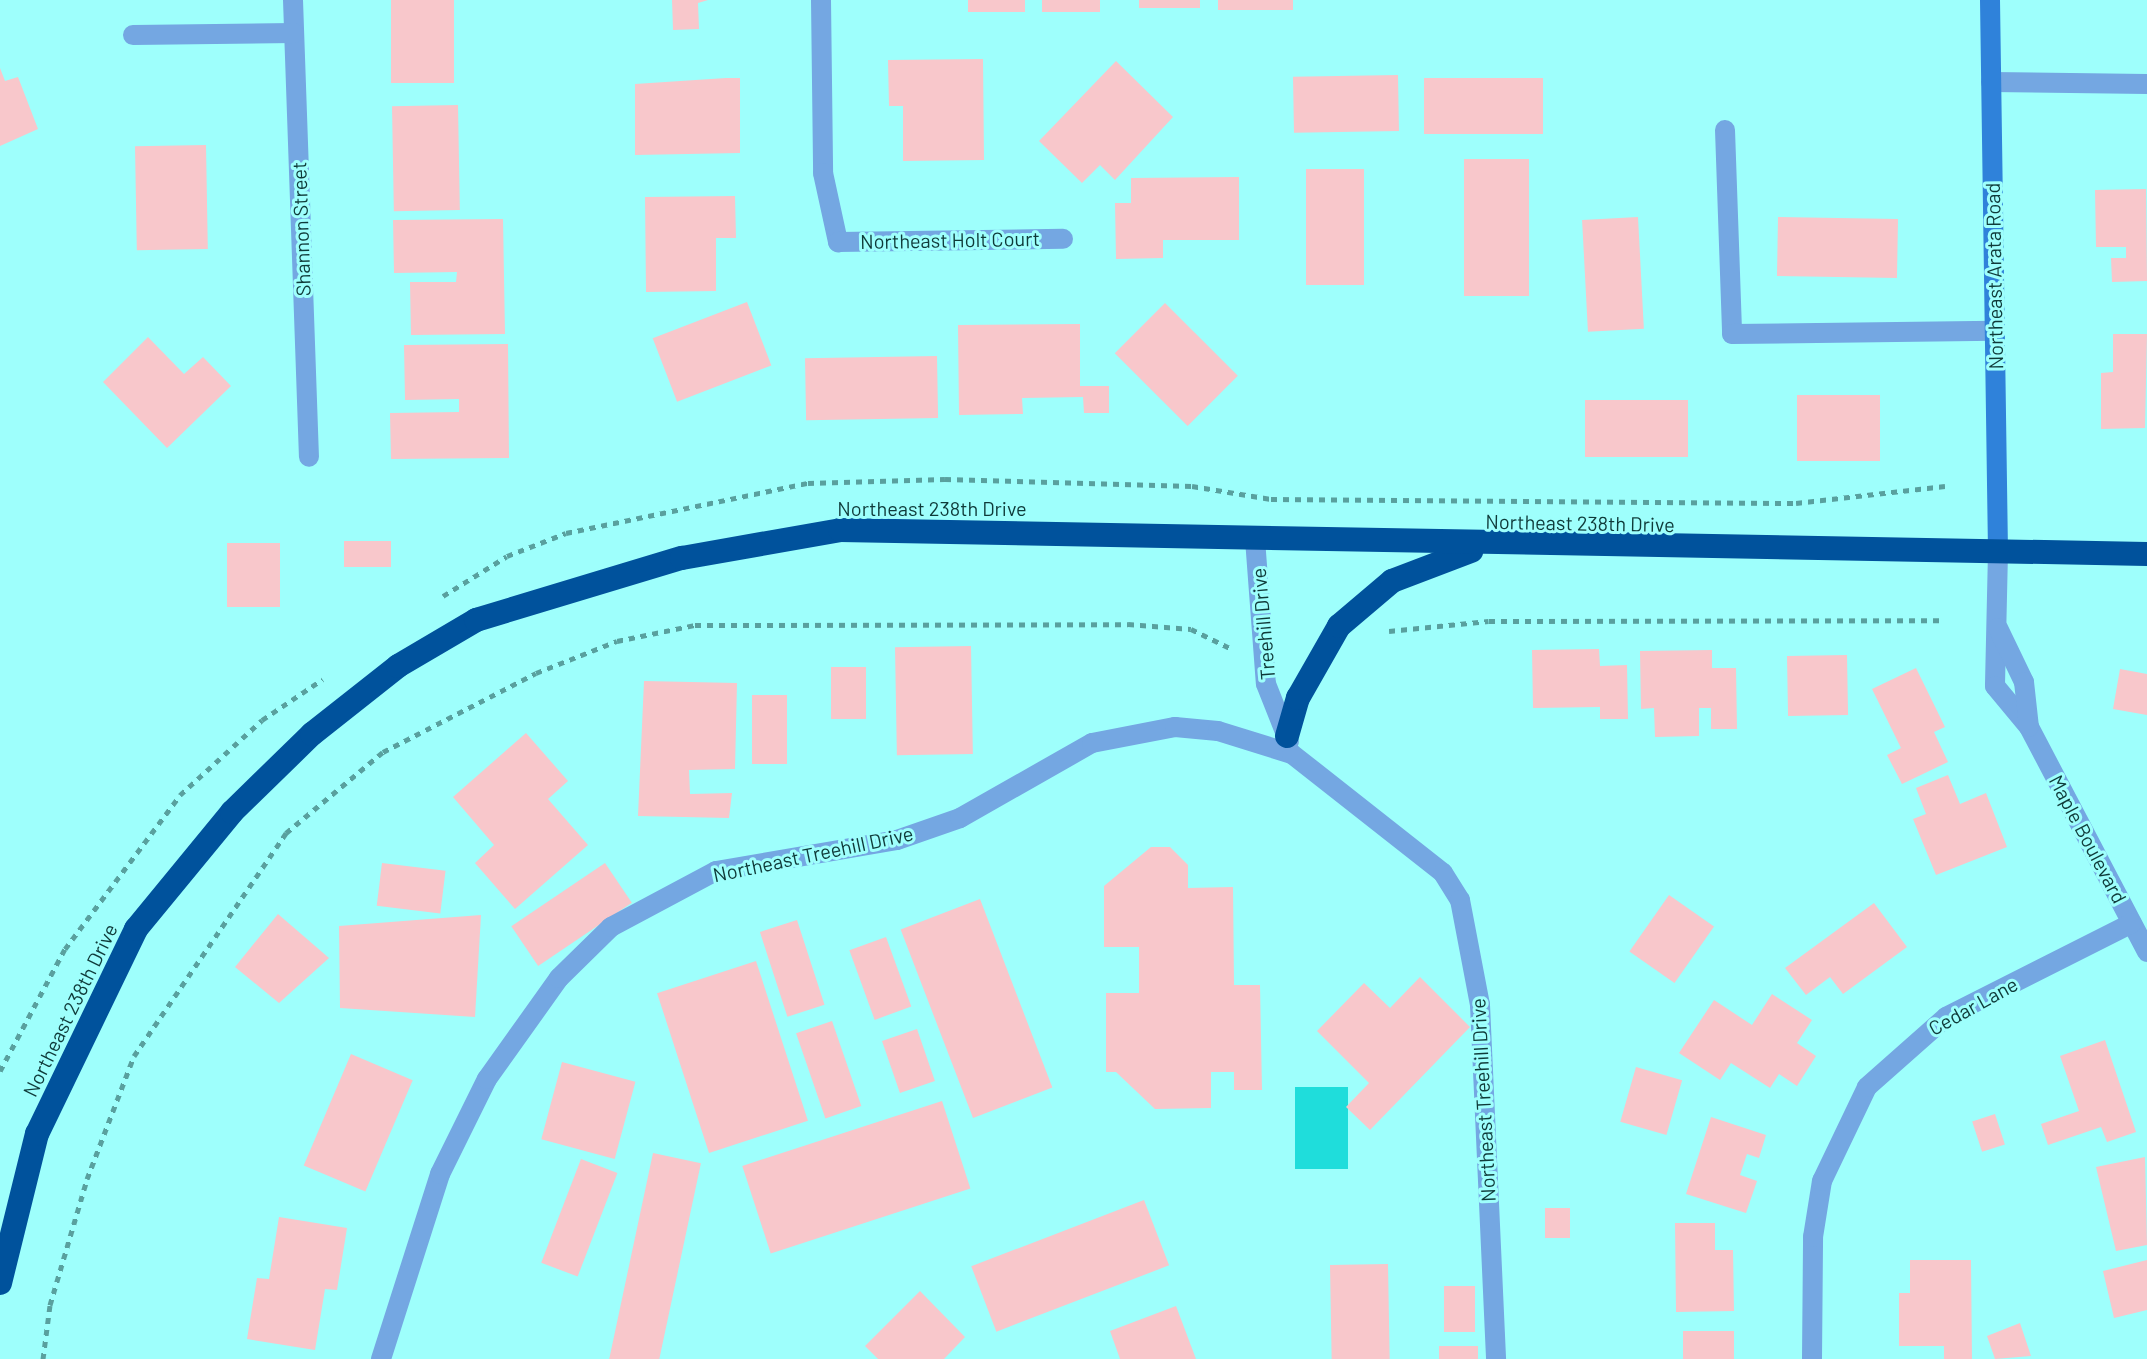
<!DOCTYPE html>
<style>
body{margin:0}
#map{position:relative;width:2147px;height:1359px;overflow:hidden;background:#9efffc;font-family:Barlow,sans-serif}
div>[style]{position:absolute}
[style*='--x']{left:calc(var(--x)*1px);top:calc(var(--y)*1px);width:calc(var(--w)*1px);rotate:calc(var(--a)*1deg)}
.water>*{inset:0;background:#1fdddb;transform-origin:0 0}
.building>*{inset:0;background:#f8c7cb;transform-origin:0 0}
.path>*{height:5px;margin-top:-2.5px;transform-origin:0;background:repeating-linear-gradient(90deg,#59a09e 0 6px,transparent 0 12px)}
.lane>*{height:20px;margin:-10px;padding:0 10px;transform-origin:10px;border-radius:10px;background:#74a7e2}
.street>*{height:20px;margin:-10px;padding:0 10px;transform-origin:10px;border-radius:10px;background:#74a7e2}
.secondary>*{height:20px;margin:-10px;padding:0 10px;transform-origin:10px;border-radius:10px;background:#2f82da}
.highway>*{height:24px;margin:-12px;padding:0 12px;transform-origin:12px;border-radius:12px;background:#00529c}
span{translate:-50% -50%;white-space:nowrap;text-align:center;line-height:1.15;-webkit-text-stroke:6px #9efffc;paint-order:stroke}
.street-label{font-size:20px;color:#0f3a39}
</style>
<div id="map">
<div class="water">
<div style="left:1295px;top:1087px;width:53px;height:82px"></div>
</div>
<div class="building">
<div style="left:391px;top:0;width:63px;height:83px"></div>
<div style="clip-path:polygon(672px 0,708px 0,698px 3px,699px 29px,673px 30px)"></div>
<div style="left:968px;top:0;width:57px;height:12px"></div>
<div style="left:1042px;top:0;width:58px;height:12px"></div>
<div style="left:1139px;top:0;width:61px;height:8px"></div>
<div style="left:1218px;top:0;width:75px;height:10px"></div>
<div style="clip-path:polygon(983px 59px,984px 160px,903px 161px,903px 106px,889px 106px,888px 60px)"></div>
<div style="clip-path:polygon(1116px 61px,1173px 117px,1115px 180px,1100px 165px,1082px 183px,1039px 141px)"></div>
<div style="clip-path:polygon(0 68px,5px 81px,18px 77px,38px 129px,0 146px)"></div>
<div style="left:1398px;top:75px;width:56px;height:105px;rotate:89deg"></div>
<div style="clip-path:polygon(726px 78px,740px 78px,740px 153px,635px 155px,635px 84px)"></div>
<div style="left:1543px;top:78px;width:56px;height:119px;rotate:90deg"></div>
<div style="left:458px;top:105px;width:105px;height:66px;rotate:89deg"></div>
<div style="left:206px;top:145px;width:104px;height:71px;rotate:89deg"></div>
<div style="left:1529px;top:159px;width:137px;height:65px;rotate:90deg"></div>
<div style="left:1306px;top:169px;width:58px;height:116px"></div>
<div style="clip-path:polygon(1239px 177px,1239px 240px,1163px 240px,1163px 258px,1116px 259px,1115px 203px,1131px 203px,1131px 178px)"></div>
<div style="clip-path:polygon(2146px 189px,2147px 281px,2112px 282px,2111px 258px,2126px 258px,2126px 247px,2096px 247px,2095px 190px)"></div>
<div style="clip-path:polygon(735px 196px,736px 238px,716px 238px,716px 291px,646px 292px,645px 197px)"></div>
<div style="left:1638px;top:217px;width:112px;height:56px;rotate:87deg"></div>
<div style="clip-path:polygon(503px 219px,505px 334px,411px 335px,410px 282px,456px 282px,457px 272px,394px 273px,393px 220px)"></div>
<div style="left:1898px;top:219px;width:59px;height:120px;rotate:91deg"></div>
<div style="left:747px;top:302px;width:68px;height:101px;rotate:69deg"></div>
<div style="left:1165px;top:303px;width:103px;height:71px;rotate:45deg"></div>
<div style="clip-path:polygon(1080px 324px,1080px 386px,1109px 386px,1109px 413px,1084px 413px,1083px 397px,1022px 398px,1023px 414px,959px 415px,958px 325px)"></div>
<div style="clip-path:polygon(2113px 334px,2147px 334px,2145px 428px,2101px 429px,2101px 373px,2113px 372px)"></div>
<div style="clip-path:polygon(148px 337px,184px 374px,203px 357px,231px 386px,167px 448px,103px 382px)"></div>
<div style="clip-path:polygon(508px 344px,509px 458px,391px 459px,390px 413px,459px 412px,459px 399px,405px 400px,404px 345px)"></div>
<div style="left:937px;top:356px;width:62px;height:132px;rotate:89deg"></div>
<div style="left:1797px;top:395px;width:83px;height:66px"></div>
<div style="left:1688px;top:400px;width:57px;height:103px;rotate:90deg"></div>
<div style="left:344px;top:541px;width:47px;height:26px"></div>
<div style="left:227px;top:543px;width:53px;height:64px"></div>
<div style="left:971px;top:646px;width:108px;height:76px;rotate:89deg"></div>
<div style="clip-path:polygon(1599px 649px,1600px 666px,1627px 665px,1628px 719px,1600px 719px,1600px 707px,1533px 708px,1532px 650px)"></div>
<div style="clip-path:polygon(1712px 650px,1712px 668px,1736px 668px,1737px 729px,1711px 729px,1711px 708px,1699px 708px,1699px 736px,1655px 737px,1654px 708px,1641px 709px,1640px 651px)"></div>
<div style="left:1847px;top:655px;width:60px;height:60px;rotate:89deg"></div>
<div style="left:831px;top:667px;width:35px;height:52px"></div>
<div style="clip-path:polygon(1916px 668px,1945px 727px,1934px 732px,1948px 762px,1902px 784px,1887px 755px,1901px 748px,1872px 689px)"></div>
<div style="clip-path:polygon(2120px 669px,2147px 674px,2147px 715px,2113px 709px)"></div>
<div style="clip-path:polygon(644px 681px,737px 683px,735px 769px,689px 770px,690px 794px,732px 793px,729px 818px,638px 816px)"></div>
<div style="left:752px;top:695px;width:35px;height:69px"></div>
<div style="clip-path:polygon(526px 733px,568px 781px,548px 799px,588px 845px,515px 909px,475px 863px,494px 845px,453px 797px)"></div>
<div style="clip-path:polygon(1948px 775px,1960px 804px,1986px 793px,2007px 847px,1936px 875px,1913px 819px,1926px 814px,1916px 788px)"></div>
<div style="clip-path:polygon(1151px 847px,1170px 847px,1188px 865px,1188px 888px,1233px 887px,1234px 985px,1260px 985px,1262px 1090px,1234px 1090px,1234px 1072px,1211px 1072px,1211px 1108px,1155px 1109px,1116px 1072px,1106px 1072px,1106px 993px,1139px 993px,1139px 947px,1104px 947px,1104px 886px)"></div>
<div style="left:382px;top:863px;width:64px;height:43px;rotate:7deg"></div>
<div style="left:605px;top:863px;width:48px;height:113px;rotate:56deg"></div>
<div style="left:1669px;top:895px;width:55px;height:69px;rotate:35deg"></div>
<div style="left:980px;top:899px;width:202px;height:85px;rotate:69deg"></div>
<div style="clip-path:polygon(1874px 903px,1907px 947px,1843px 994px,1830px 977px,1806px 995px,1785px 968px)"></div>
<div style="clip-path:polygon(278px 914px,329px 958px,279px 1003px,235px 967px)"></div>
<div style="clip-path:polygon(481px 915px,475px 1017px,340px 1008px,339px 926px)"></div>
<div style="left:797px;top:920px;width:89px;height:39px;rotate:72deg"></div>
<div style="left:886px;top:937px;width:74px;height:39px;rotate:70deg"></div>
<div style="left:756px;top:961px;width:168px;height:104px;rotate:72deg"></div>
<div style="clip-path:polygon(1420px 977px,1470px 1027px,1370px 1130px,1346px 1107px,1369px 1083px,1317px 1031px,1364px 983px,1390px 1008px)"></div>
<div style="clip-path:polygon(1772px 994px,1812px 1020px,1797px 1043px,1816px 1056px,1797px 1086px,1779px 1074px,1770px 1088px,1731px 1063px,1720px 1080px,1679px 1053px,1714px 1000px,1752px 1025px)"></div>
<div style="left:832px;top:1021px;width:90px;height:38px;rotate:71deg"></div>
<div style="left:917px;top:1029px;width:55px;height:37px;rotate:71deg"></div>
<div style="clip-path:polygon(2105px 1040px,2136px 1132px,2107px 1142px,2101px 1127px,2048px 1145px,2041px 1124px,2079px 1111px,2060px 1056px)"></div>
<div style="left:351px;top:1054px;width:67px;height:121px;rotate:23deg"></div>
<div style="left:562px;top:1062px;width:76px;height:80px;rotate:15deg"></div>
<div style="left:1636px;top:1067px;width:48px;height:57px;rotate:16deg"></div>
<div style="left:942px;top:1101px;width:92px;height:210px;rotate:72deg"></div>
<div style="left:1995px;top:1114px;width:32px;height:24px;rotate:72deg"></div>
<div style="clip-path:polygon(1711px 1117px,1766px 1135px,1759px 1158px,1747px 1154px,1740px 1175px,1757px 1181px,1746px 1213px,1686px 1194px)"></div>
<div style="left:653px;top:1153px;width:49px;height:211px;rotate:12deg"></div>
<div style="clip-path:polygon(2145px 1157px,2147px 1245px,2116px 1251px,2096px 1167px)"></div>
<div style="left:581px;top:1159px;width:39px;height:111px;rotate:21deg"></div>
<div style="left:1144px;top:1200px;width:70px;height:185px;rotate:69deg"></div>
<div style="left:1545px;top:1208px;width:25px;height:30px"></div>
<div style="clip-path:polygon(279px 1217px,347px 1228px,337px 1290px,325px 1289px,315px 1350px,247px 1339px,257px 1278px,269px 1279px)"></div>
<div style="clip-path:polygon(1675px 1223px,1715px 1223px,1715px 1250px,1733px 1250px,1734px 1311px,1676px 1312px)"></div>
<div style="clip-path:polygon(1910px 1260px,1971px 1260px,1972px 1359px,1944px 1359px,1944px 1346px,1899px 1346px,1899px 1293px,1910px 1293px)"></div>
<div style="clip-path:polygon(2147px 1260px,2147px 1310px,2114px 1318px,2103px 1271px)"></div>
<div style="left:1388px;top:1264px;width:95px;height:58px;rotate:89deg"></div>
<div style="left:1444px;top:1286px;width:31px;height:46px"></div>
<div style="clip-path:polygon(920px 1291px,965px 1337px,944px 1359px,878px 1359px,865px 1346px)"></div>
<div style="clip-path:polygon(1176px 1306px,1196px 1359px,1120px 1359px,1110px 1331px)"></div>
<div style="clip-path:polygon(2020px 1323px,2031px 1356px,1995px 1359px,1987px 1336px)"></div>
<div style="left:1734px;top:1331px;width:28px;height:51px;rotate:90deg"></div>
<div style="left:1478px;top:1346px;width:13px;height:39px;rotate:90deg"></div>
</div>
<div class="path">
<div style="--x:443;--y:596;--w:75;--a:-32"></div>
<div style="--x:507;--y:556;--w:63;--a:-21.3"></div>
<div style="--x:566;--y:533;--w:247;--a:-11.7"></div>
<div style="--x:808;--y:483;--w:137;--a:-1.7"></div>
<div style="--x:945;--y:479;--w:247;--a:1.6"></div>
<div style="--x:1192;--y:486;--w:80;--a:9.3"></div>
<div style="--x:1271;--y:499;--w:525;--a:0.44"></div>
<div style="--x:1796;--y:503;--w:150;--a:-6.5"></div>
<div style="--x:1389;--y:631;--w:100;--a:-5.7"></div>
<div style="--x:1489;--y:621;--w:453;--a:-0.1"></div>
<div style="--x:0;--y:1071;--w:138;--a:-62"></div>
<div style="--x:65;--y:949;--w:192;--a:-53.2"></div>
<div style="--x:180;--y:795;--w:111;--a:-42.4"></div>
<div style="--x:262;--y:720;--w:73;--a:-33.9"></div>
<div style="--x:43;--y:1359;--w:54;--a:-82.6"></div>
<div style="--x:50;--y:1305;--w:131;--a:-73.6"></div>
<div style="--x:87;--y:1179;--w:132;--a:-69.1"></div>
<div style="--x:134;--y:1056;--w:270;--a:-55.7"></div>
<div style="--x:286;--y:833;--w:126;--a:-39.9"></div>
<div style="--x:383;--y:752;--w:172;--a:-27.3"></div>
<div style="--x:536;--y:673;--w:87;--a:-21.6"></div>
<div style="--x:617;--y:641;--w:80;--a:-11.6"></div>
<div style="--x:695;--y:625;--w:433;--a:-0.1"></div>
<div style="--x:1128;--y:624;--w:63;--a:4.5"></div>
<div style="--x:1191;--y:629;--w:46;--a:26"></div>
</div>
<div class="lane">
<div style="--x:1725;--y:130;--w:204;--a:88"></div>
<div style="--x:1732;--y:334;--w:263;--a:-0.7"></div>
</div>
<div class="street">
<div style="--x:293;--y:0;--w:457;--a:88"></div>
<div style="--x:821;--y:0;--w:173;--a:89.3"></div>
<div style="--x:823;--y:173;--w:71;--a:77.7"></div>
<div style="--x:838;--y:242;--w:225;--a:-0.8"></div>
<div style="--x:133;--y:35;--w:161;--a:-0.7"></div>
<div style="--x:1991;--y:82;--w:156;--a:0.7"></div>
<div style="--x:1255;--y:539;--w:145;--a:85.7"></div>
<div style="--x:1266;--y:684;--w:62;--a:68.4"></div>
<div style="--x:1998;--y:552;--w:134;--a:91.3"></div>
<div style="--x:1995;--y:686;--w:53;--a:50.3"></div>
<div style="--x:2029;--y:727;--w:254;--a:62.3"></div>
<div style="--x:1998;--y:628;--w:60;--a:64.3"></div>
<div style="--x:2024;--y:682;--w:45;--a:83.7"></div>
<div style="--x:381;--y:1359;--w:194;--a:-72.3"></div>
<div style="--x:440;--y:1174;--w:106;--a:-63.7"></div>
<div style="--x:487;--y:1079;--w:124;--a:-54.5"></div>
<div style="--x:559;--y:978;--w:73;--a:-44.4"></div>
<div style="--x:611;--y:927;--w:119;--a:-28.1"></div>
<div style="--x:716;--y:871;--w:184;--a:-9.7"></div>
<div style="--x:897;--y:840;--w:67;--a:-19.2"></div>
<div style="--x:960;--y:818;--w:152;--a:-29.6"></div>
<div style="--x:1092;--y:743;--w:85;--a:-10.9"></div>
<div style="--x:1175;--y:727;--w:43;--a:5.3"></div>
<div style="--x:1218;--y:731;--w:77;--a:17.3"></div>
<div style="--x:1292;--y:754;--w:192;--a:38.2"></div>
<div style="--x:1443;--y:873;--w:32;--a:58"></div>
<div style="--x:1460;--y:900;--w:107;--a:79.2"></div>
<div style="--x:1480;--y:1005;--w:354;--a:87.4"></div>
<div style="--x:1812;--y:1359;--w:122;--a:-89.5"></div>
<div style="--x:1813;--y:1237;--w:57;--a:-80.9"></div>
<div style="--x:1822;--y:1181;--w:104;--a:-64.4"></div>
<div style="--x:1867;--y:1087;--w:106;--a:-41.5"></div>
<div style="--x:1946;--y:1017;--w:208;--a:-26.8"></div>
</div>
<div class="secondary">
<div style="--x:1990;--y:0;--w:552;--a:89.17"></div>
</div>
<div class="highway">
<div style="--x:1287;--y:736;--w:40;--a:-74"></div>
<div style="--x:1298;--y:698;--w:83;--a:-60.3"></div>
<div style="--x:1339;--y:626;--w:70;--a:-40.3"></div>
<div style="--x:1392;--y:581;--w:85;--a:-20.8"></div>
<div style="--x:0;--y:1283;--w:154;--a:-76.1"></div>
<div style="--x:37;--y:1134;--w:228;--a:-64.2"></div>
<div style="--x:136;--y:929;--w:151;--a:-50.6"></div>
<div style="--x:232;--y:812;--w:112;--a:-44.3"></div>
<div style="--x:312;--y:734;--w:110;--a:-38.3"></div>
<div style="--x:398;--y:666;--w:91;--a:-30.5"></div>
<div style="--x:476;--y:620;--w:215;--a:-16.8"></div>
<div style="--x:682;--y:558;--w:160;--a:-10"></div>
<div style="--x:840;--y:530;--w:1307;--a:1.05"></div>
</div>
<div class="street-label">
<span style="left:301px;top:229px;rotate:-92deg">Shannon Street</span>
<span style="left:950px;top:240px;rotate:-1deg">Northeast Holt Court</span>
<span style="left:1994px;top:276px;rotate:-91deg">Northeast Arata Road</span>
<span style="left:932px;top:508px">Northeast 238th Drive</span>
<span style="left:1580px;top:523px;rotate:1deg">Northeast 238th Drive</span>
<span style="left:1263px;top:624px;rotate:-95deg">Treehill Drive</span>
<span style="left:2088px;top:839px;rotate:62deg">Maple Boulevard</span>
<span style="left:813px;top:854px;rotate:-12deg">Northeast Treehill Drive</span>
<span style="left:1973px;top:1006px;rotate:-29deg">Cedar Lane</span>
<span style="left:70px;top:1010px;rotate:-64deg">Northeast 238th Drive</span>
<span style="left:1483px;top:1100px;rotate:-93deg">Northeast Treehill Drive</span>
</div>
</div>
